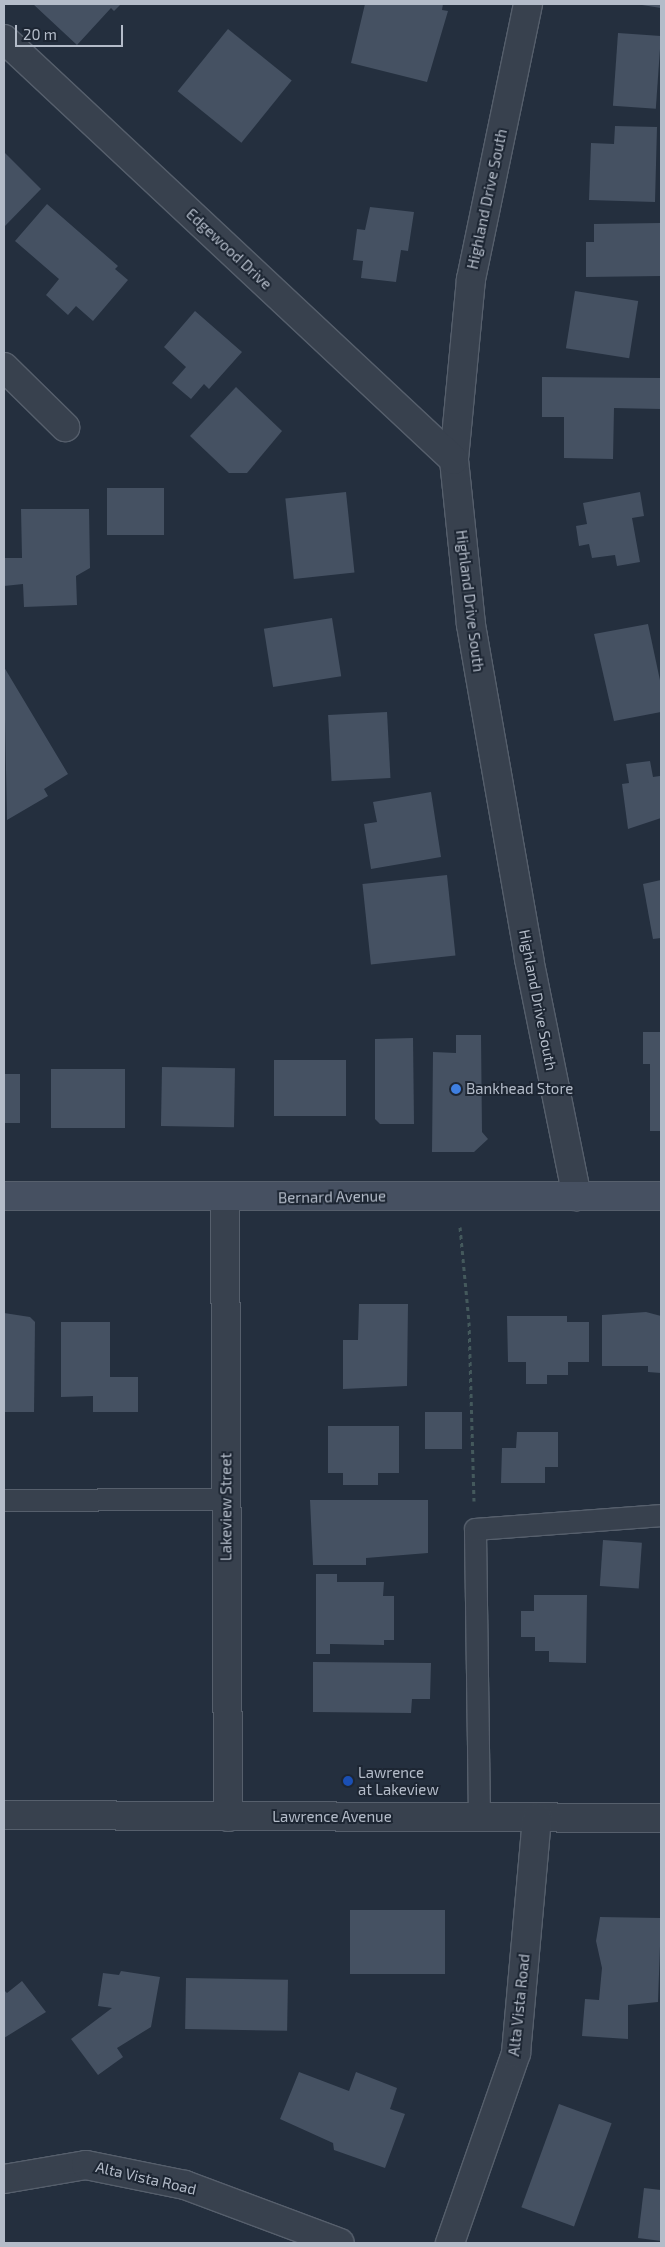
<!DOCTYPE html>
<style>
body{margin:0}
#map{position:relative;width:665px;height:2247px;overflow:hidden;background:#242f3e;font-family:"Exo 2",sans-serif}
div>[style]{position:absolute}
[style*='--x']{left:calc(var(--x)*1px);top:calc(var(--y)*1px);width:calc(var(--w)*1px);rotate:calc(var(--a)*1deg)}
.building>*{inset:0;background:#455162;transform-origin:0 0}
.path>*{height:3px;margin-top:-1.5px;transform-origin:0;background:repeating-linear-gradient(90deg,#44595c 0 4px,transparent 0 8px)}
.roads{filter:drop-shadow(1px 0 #565f6c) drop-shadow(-1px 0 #565f6c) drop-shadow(0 1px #565f6c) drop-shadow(0 -1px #565f6c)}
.lane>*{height:21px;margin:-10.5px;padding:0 10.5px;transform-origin:10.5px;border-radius:10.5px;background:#38414e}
.street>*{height:28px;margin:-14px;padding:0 14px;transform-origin:14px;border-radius:14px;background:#38414e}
.secondary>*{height:28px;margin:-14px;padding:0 14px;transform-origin:14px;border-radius:14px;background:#465061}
.dots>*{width:14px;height:14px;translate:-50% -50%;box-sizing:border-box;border:2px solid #1d2633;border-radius:50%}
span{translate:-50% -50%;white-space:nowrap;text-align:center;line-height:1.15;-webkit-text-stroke:4px #1d2633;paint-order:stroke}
.street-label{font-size:15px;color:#b4bcc9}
.poi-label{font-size:15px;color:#b4bcc9}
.left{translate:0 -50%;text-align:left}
.frame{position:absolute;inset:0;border:5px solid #b4bcc9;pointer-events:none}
.scale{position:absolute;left:15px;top:25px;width:108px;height:22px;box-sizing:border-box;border:2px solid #b4bcc9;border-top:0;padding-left:6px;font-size:15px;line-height:18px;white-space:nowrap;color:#b4bcc9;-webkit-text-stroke:4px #1d2633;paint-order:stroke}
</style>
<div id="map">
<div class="building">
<div style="clip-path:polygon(33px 4px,121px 4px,114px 11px,111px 8px,77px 45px)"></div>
<div style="clip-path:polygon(365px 4px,443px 4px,442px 10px,448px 11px,427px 82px,351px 63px)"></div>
<div style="clip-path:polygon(642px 4px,661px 4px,661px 8px,642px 5px)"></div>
<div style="left:228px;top:29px;width:82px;height:80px;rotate:39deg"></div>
<div style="left:618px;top:33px;width:43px;height:73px;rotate:4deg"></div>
<div style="clip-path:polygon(615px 126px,657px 127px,655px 202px,589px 200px,591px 143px,614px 144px)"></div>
<div style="clip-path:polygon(4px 152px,41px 189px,4px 227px)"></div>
<div style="clip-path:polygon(47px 204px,118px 266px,115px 269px,128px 280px,93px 321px,76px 306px,68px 315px,46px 295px,59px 279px,15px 241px)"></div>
<div style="clip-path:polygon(370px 207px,414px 212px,408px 251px,401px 250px,396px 282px,361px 278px,363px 261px,353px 260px,357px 229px,365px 230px)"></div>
<div style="clip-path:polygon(661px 223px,661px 276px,586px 277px,586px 242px,594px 242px,594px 224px)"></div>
<div style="left:575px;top:291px;width:64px;height:58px;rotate:9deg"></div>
<div style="clip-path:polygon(195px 311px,242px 352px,209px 389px,204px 384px,191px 399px,172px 383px,186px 367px,164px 347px)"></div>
<div style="clip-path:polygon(542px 377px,661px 378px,661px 409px,614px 408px,613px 459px,564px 458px,564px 417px,542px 417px)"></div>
<div style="clip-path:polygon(236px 387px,282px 431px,247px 473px,229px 473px,190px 436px)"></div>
<div style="left:107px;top:488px;width:57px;height:47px"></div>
<div style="left:346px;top:492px;width:81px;height:61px;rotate:84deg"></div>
<div style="clip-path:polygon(640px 492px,644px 516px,632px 518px,640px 562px,617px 566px,615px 555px,592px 558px,589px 544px,579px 546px,576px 526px,587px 524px,583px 503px)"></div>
<div style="clip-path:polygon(21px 509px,89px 509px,90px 568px,76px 576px,77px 605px,24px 607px,23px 584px,4px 586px,4px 558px,22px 558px)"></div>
<div style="left:332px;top:618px;width:59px;height:69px;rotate:81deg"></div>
<div style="clip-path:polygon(648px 624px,661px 685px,661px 712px,614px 721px,594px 634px)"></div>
<div style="clip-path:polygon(4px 667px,68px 774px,44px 789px,48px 796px,7px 820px)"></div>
<div style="left:387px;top:712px;width:66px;height:59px;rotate:87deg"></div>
<div style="clip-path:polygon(650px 761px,653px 777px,660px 776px,661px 818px,628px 829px,622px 784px,629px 783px,626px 764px)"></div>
<div style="clip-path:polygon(431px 792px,441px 857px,371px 869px,364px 824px,377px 822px,373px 802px)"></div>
<div style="left:447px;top:875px;width:81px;height:85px;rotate:84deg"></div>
<div style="clip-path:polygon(661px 880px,661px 938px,653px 939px,643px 884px)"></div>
<div style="clip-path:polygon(643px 1032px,661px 1032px,661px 1131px,650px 1131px,650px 1064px,643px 1064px)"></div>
<div style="clip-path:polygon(456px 1035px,481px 1035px,482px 1132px,488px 1139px,474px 1152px,432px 1152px,433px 1052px,456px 1053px)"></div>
<div style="clip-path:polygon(413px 1038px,414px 1124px,380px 1124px,375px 1119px,375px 1039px)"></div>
<div style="left:274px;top:1060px;width:72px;height:56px"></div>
<div style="left:162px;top:1067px;width:73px;height:59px;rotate:1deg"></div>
<div style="left:125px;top:1069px;width:59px;height:74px;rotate:90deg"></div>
<div style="left:4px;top:1074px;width:16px;height:49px"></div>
<div style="clip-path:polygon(359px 1304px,408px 1304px,407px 1386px,343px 1389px,343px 1340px,358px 1340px)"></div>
<div style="clip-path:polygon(646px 1312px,661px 1316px,661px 1373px,648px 1372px,648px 1366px,602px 1366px,602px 1315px)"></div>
<div style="clip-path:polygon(4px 1313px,30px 1317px,35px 1322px,34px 1412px,4px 1412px)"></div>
<div style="clip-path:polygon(507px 1316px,567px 1316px,567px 1322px,589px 1322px,589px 1362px,568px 1362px,568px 1375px,547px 1375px,547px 1384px,526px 1384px,526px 1362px,508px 1362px)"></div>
<div style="clip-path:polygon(61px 1322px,110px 1322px,110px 1377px,138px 1377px,138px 1412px,93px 1412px,93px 1396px,61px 1397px)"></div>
<div style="left:425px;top:1412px;width:37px;height:37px"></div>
<div style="clip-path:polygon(328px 1426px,399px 1426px,399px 1473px,378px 1473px,378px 1485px,343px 1485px,343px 1473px,328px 1473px)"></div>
<div style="clip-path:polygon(517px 1432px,558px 1432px,558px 1467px,545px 1467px,545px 1483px,501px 1483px,502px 1448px,516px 1448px)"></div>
<div style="clip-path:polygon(310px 1500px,428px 1500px,428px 1553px,366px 1558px,366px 1565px,313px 1565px)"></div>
<div style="left:603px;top:1540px;width:39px;height:46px;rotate:4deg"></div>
<div style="clip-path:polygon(316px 1574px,337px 1574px,337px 1582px,384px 1582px,383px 1596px,394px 1596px,394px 1640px,384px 1640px,384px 1645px,330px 1644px,330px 1654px,316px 1654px)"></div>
<div style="clip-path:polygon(534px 1595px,587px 1595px,586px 1663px,549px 1662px,549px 1651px,535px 1651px,535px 1637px,521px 1637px,521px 1611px,534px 1611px)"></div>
<div style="clip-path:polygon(313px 1662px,431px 1663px,430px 1699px,412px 1699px,411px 1713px,313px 1712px)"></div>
<div style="left:350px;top:1910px;width:95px;height:64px"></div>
<div style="clip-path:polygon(600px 1917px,661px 1918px,658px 2002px,628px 2005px,628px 2039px,582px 2036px,585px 1999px,599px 2000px,602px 1968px,596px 1941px)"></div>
<div style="clip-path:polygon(121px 1971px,160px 1977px,151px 2027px,117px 2048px,123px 2057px,98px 2075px,71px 2039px,112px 2008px,98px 2006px,103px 1973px,119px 1975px)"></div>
<div style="left:186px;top:1978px;width:102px;height:51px;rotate:1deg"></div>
<div style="clip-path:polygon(22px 1981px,46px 2012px,4px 2038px,4px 1990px,7px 1993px)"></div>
<div style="clip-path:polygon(299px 2072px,349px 2091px,356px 2072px,397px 2088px,390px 2109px,405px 2114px,385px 2168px,334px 2150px,333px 2143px,280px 2119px)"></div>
<div style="left:559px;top:2104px;width:56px;height:110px;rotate:20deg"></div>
<div style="clip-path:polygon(644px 2188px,661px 2190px,661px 2241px,638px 2238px)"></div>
</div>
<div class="path">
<div style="--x:460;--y:1227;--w:95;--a:84.6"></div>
<div style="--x:469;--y:1322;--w:179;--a:88.4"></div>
</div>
<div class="roads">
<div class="lane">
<div style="--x:4;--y:1500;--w:222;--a:-0.3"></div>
<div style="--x:479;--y:1818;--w:289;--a:-90.8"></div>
<div style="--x:475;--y:1529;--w:187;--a:-4.3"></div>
</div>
<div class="street">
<div style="--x:528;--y:4;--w:281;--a:101.7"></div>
<div style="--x:471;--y:279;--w:182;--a:95.4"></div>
<div style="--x:454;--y:460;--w:166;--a:84.1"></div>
<div style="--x:471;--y:625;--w:339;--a:80.1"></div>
<div style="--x:529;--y:959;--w:242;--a:78.6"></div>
<div style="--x:4;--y:39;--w:616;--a:43.09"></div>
<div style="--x:4;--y:367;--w:86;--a:44.5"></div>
<div style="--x:225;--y:1198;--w:619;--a:89.72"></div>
<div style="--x:4;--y:1815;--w:657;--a:0.26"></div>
<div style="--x:4;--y:2179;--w:83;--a:-9.7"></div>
<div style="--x:86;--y:2165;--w:101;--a:11.4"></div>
<div style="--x:185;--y:2185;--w:165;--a:20.5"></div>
<div style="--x:450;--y:2243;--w:201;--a:-70.8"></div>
<div style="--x:516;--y:2053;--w:236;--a:-84.9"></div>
</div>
<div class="secondary">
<div style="--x:4;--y:1196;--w:657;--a:0"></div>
</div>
</div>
<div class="dots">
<div style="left:456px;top:1089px;background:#3f7fe0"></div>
<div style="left:348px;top:1781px;background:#1a4fb4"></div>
</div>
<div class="street-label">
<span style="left:487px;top:199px;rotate:-78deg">Highland Drive South</span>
<span style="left:229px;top:249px;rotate:43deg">Edgewood Drive</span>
<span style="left:470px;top:601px;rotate:83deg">Highland Drive South</span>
<span style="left:538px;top:1000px;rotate:79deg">Highland Drive South</span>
<span style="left:332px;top:1197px;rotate:-1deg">Bernard Avenue</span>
<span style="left:226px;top:1507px;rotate:-90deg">Lakeview Street</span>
<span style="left:332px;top:1817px">Lawrence Avenue</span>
<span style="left:519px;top:2005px;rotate:-84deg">Alta Vista Road</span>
<span style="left:146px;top:2178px;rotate:13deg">Alta Vista Road</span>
</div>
<div class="poi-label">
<span class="left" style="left:466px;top:1089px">Bankhead Store</span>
<span class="left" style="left:358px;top:1781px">Lawrence<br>at Lakeview</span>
</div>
<div class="frame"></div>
<div class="scale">20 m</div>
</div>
